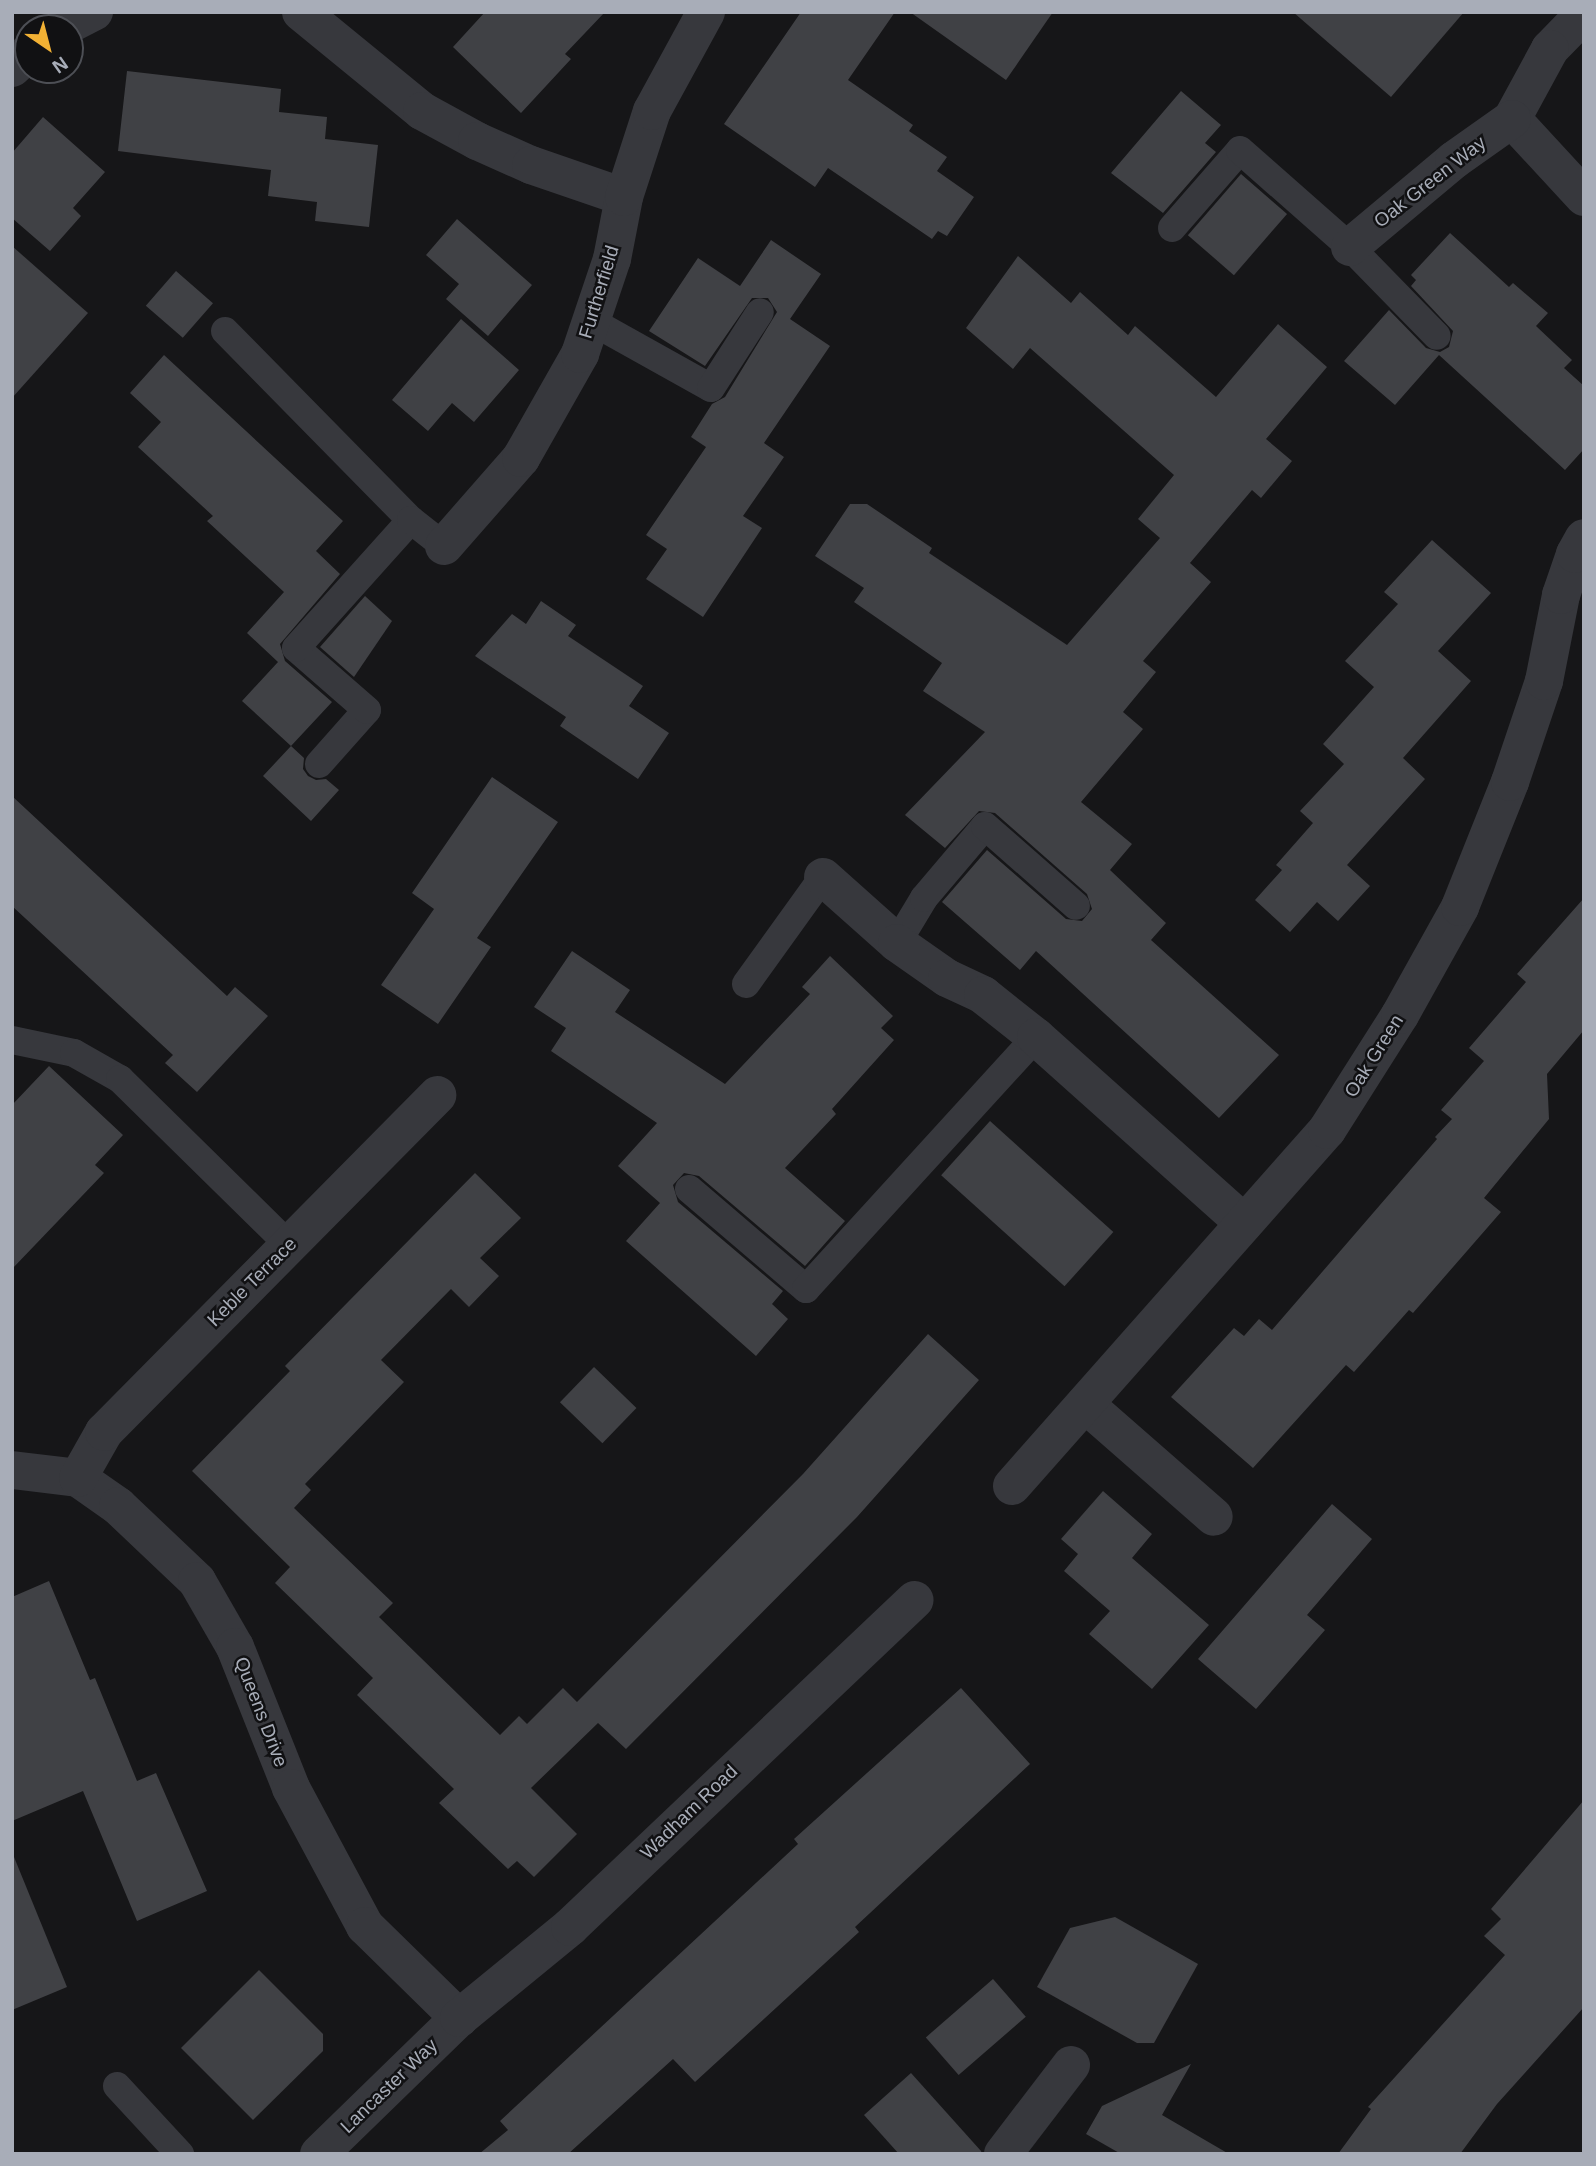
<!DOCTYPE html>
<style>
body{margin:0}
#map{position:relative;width:1596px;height:2166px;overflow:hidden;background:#161618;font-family:Arial,sans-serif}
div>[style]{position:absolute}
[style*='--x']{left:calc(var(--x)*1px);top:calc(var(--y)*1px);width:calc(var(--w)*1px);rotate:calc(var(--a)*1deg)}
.building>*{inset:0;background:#404145;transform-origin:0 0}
.lane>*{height:28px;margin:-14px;padding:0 14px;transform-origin:14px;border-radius:14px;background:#37383d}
.street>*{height:38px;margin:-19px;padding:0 19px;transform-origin:19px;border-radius:19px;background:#37383d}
span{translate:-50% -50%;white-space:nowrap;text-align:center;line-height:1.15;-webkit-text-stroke:5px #111113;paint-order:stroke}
.street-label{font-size:19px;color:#a8adb8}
.frame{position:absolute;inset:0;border:14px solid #a8adb8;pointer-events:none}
.north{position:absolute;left:14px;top:14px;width:70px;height:70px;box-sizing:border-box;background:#111113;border:2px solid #4d4f55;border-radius:50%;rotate:145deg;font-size:19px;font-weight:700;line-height:28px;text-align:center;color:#a8adb8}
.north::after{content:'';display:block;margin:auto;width:24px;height:32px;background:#f2b134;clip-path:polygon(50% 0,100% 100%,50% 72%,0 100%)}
</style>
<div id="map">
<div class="building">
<div style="clip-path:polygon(485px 12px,605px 12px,565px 54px,571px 59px,521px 113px,453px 47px)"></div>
<div style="clip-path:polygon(801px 12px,895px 12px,848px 80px,913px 125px,909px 131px,947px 157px,937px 171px,974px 197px,947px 236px,938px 231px,932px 239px,828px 168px,815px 187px,724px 124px)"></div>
<div style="clip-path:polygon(910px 12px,1053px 12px,1006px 80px)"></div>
<div style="clip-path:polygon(1293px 12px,1464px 12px,1391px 97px)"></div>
<div style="clip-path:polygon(127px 71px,281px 89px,279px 112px,327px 117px,325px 139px,378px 145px,369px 227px,315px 221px,317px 202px,268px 196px,271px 170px,118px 151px)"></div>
<div style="clip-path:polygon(1181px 91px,1221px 125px,1205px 143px,1216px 152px,1163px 213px,1111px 173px)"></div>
<div style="clip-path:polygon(43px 117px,105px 172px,73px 208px,81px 216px,50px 251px,12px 218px,12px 153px)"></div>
<div style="left:1241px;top:174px;width:61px;height:81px;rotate:41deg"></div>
<div style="clip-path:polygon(457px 219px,532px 285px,488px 336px,446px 299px,459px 284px,426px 255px)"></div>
<div style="clip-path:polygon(1450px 233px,1509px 287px,1513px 283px,1548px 313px,1536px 326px,1572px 360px,1564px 368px,1584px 386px,1584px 449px,1565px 470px,1439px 355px,1395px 405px,1344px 361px,1389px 310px,1426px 348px,1440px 352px,1449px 347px,1453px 331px,1411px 286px,1416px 280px,1411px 275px)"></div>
<div style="clip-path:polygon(771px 240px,821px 274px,790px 319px,830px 346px,764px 443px,784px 457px,743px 516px,762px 528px,703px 617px,646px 579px,667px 549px,646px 535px,706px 447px,691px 437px,712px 404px,725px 397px,777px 312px,768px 298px,752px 298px,705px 366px,649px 331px,698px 258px,740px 286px)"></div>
<div style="clip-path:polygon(12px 246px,88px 313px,12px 398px)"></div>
<div style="clip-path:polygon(1018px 256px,1071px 303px,1080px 292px,1128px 335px,1135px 326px,1216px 397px,1278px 324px,1327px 367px,1266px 439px,1292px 461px,1261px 498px,1252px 490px,1190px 563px,1211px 582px,1143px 661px,1156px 672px,1123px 712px,1143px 729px,1081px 802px,1132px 844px,1110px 870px,1166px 923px,1151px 940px,1279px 1055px,1219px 1118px,1036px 951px,1020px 970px,942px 902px,987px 850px,1066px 919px,1082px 921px,1092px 909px,1087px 894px,995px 813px,979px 811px,945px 848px,905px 815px,985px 732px,923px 691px,942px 663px,854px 602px,864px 588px,815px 556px,850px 504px,867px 504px,932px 548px,929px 553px,1067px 645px,1160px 538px,1138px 519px,1174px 475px,1030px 348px,1013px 369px,966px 328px)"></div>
<div style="left:176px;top:271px;width:49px;height:46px;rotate:41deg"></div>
<div style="clip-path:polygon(461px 319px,519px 370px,474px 422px,452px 403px,428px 431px,392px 400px)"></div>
<div style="clip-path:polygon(164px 355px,343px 521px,316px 551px,340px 574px,280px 644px,285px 661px,332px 702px,291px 746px,242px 701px,278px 662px,247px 633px,284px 592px,207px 521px,213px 516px,138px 447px,161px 422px,130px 393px)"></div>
<div style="clip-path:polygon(1432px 540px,1491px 593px,1438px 651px,1471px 681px,1403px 758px,1425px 779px,1347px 865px,1370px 886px,1338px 921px,1317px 902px,1290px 932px,1255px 900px,1282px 870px,1276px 865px,1313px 823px,1300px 811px,1344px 764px,1323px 744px,1374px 687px,1345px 661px,1398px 604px,1384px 592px)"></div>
<div style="clip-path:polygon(365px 596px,392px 621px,354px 677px,320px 647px)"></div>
<div style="clip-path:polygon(541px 601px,576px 625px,568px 636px,643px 686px,629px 706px,669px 733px,638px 779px,560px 726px,566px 717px,475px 656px,512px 614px,526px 624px)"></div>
<div style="clip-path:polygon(291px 746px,304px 758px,303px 769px,308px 776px,316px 780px,326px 779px,339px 790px,311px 821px,263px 776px)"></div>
<div style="clip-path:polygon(492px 777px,558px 822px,477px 938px,491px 947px,438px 1024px,381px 985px,434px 909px,412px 893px)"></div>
<div style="clip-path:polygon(12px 796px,227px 996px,235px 987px,268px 1016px,197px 1092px,165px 1063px,173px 1055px,12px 906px)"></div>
<div style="clip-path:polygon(1584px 898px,1584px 1030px,1547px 1074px,1549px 1119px,1484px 1198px,1501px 1212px,1413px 1313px,1409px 1310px,1354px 1372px,1346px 1365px,1253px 1468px,1171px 1397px,1234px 1328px,1244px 1336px,1259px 1319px,1272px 1330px,1437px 1139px,1435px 1137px,1452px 1119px,1441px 1110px,1484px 1061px,1469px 1048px,1526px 982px,1517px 974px)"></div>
<div style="clip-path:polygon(572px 951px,630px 990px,615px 1012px,725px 1084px,810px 994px,802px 987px,830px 956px,893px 1016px,881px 1028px,894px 1040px,832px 1109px,836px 1114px,785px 1168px,845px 1221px,805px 1266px,699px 1176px,684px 1173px,673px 1185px,678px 1202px,783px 1291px,772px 1304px,788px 1319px,756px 1356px,626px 1241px,660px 1203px,618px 1166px,657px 1123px,551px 1051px,566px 1028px,534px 1007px)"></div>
<div style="clip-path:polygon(49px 1066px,123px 1135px,95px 1165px,104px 1173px,12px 1269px,12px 1105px)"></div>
<div style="left:990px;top:1121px;width:166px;height:73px;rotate:42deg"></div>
<div style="clip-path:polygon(475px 1173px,521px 1218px,480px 1258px,499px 1276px,469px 1307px,451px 1289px,381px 1360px,404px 1382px,305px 1484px,311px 1490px,294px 1508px,393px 1603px,379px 1617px,500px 1735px,519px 1716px,527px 1724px,563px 1688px,577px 1702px,803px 1474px,928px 1334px,979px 1380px,857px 1517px,626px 1749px,598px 1723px,531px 1788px,577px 1834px,534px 1877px,517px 1861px,508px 1869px,439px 1803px,454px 1789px,357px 1695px,373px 1678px,275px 1583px,290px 1567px,192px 1471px,290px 1371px,285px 1366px)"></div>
<div style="left:594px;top:1367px;width:59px;height:49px;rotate:44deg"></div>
<div style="clip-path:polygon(1103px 1491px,1152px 1534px,1132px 1558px,1209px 1625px,1152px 1689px,1089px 1634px,1110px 1611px,1064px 1571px,1078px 1554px,1061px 1539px)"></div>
<div style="clip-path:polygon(1332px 1504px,1372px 1539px,1307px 1615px,1325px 1630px,1256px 1709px,1198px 1659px)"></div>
<div style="clip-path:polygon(49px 1581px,90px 1680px,95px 1678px,137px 1781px,156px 1773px,207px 1891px,137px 1921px,83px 1791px,12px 1821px,12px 1597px)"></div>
<div style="clip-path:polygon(961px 1688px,1030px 1764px,855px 1927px,859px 1932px,695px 2082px,673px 2059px,568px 2154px,479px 2154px,508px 2130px,500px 2121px,798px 1844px,794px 1839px)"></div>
<div style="clip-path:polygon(1584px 1800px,1584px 2007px,1497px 2104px,1460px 2154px,1338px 2154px,1371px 2109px,1368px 2107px,1505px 1955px,1484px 1936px,1501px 1919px,1491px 1909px)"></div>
<div style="clip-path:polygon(14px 1857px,67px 1987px,12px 2010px,12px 1858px)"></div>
<div style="clip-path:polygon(1115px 1917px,1198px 1964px,1154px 2043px,1137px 2043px,1037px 1987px,1070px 1928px)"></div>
<div style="clip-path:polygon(259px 1970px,323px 2034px,323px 2051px,253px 2120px,181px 2048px)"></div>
<div style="left:993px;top:1979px;width:50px;height:89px;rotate:49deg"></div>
<div style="clip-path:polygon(1191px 2064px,1162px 2115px,1229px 2154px,1121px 2154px,1086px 2134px,1102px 2106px)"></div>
<div style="clip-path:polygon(911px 2073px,981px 2151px,982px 2154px,899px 2154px,864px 2115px)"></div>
</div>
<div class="lane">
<div style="--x:1172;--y:228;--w:103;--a:-48.9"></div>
<div style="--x:1240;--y:150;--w:147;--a:41.4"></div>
<div style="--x:1350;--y:247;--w:124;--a:45.7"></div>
<div style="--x:591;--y:321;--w:137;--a:29.2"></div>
<div style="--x:711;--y:388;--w:90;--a:-57.2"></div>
<div style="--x:225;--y:331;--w:265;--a:45.5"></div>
<div style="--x:319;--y:764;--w:72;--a:-48.4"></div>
<div style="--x:367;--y:710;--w:94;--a:-138.9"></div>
<div style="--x:296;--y:648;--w:172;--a:-48.1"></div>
<div style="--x:411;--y:520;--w:42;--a:38.2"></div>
<div style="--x:897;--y:943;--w:52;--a:-59"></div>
<div style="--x:924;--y:898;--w:94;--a:-49.7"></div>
<div style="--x:985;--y:826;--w:121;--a:41.3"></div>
<div style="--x:746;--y:984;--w:132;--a:-54.3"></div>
<div style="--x:12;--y:1040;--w:63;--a:11.8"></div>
<div style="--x:74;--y:1053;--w:53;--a:29.5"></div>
<div style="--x:120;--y:1079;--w:237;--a:44.5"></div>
<div style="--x:689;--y:1189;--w:154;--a:40.5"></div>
<div style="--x:806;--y:1289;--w:341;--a:-47.6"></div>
<div style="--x:117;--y:2086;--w:93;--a:47.2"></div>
</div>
<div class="street">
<div style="--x:301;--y:12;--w:156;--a:39.3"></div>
<div style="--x:422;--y:111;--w:63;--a:28.6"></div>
<div style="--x:477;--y:141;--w:59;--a:24"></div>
<div style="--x:531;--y:165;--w:98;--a:19"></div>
<div style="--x:1584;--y:14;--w:49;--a:134.2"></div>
<div style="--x:1550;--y:49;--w:80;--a:118.5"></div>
<div style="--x:1512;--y:119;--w:106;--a:47.3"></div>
<div style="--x:62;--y:28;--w:36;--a:-27"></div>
<div style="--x:12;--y:68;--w:22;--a:-43"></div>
<div style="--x:1350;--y:247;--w:136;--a:-39.9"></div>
<div style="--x:1454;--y:160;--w:71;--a:-35.3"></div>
<div style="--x:444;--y:546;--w:117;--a:-48.8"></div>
<div style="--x:521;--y:458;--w:120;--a:-60.4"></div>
<div style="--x:580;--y:354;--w:100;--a:-71.4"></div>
<div style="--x:612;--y:259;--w:63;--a:-79"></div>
<div style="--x:624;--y:197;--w:90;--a:-72"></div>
<div style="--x:652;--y:111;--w:113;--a:-61.4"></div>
<div style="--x:823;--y:877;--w:99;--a:41.7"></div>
<div style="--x:897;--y:943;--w:61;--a:35"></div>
<div style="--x:947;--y:978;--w:40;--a:25"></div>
<div style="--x:983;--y:995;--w:68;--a:38.4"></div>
<div style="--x:1036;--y:1037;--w:279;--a:41.8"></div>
<div style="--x:1085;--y:1404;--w:171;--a:41.2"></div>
<div style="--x:12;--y:1470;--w:66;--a:6.9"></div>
<div style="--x:78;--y:1478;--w:49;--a:35"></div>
<div style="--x:118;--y:1506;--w:109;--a:43.5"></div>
<div style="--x:197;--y:1581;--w:76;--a:60.1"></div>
<div style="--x:235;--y:1647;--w:152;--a:68.3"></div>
<div style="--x:291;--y:1788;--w:157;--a:61.8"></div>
<div style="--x:365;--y:1926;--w:132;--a:44.4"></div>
<div style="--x:78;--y:1478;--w:53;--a:-60.5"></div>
<div style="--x:104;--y:1432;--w:474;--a:-45.3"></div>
<div style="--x:1012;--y:1486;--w:475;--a:-48.5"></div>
<div style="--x:1327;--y:1130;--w:136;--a:-57.6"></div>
<div style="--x:1400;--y:1015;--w:124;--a:-60.9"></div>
<div style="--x:1460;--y:907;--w:135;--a:-68.2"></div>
<div style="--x:1510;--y:782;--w:107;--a:-71.4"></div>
<div style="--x:1544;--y:681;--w:88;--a:-78.8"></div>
<div style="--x:1561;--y:595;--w:43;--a:-71.1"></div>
<div style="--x:1575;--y:554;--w:18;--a:-61"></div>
<div style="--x:319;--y:2154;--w:195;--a:-44.2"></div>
<div style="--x:459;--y:2018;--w:144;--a:-39.3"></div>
<div style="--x:570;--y:1927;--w:475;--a:-43.5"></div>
<div style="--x:1003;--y:2154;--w:112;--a:-52.6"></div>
</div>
<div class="street-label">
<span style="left:1430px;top:182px;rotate:-38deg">Oak Green Way</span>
<span style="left:599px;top:292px;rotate:-73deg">Furtherfield</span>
<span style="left:1374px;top:1056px;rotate:-58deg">Oak Green</span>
<span style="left:252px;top:1282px;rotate:-45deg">Keble Terrace</span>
<span style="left:261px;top:1712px;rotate:69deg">Queens Drive</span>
<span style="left:689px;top:1812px;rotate:-44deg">Wadham Road</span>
<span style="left:389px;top:2086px;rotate:-44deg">Lancaster Way</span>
</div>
<div class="frame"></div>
<div class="north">N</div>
</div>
